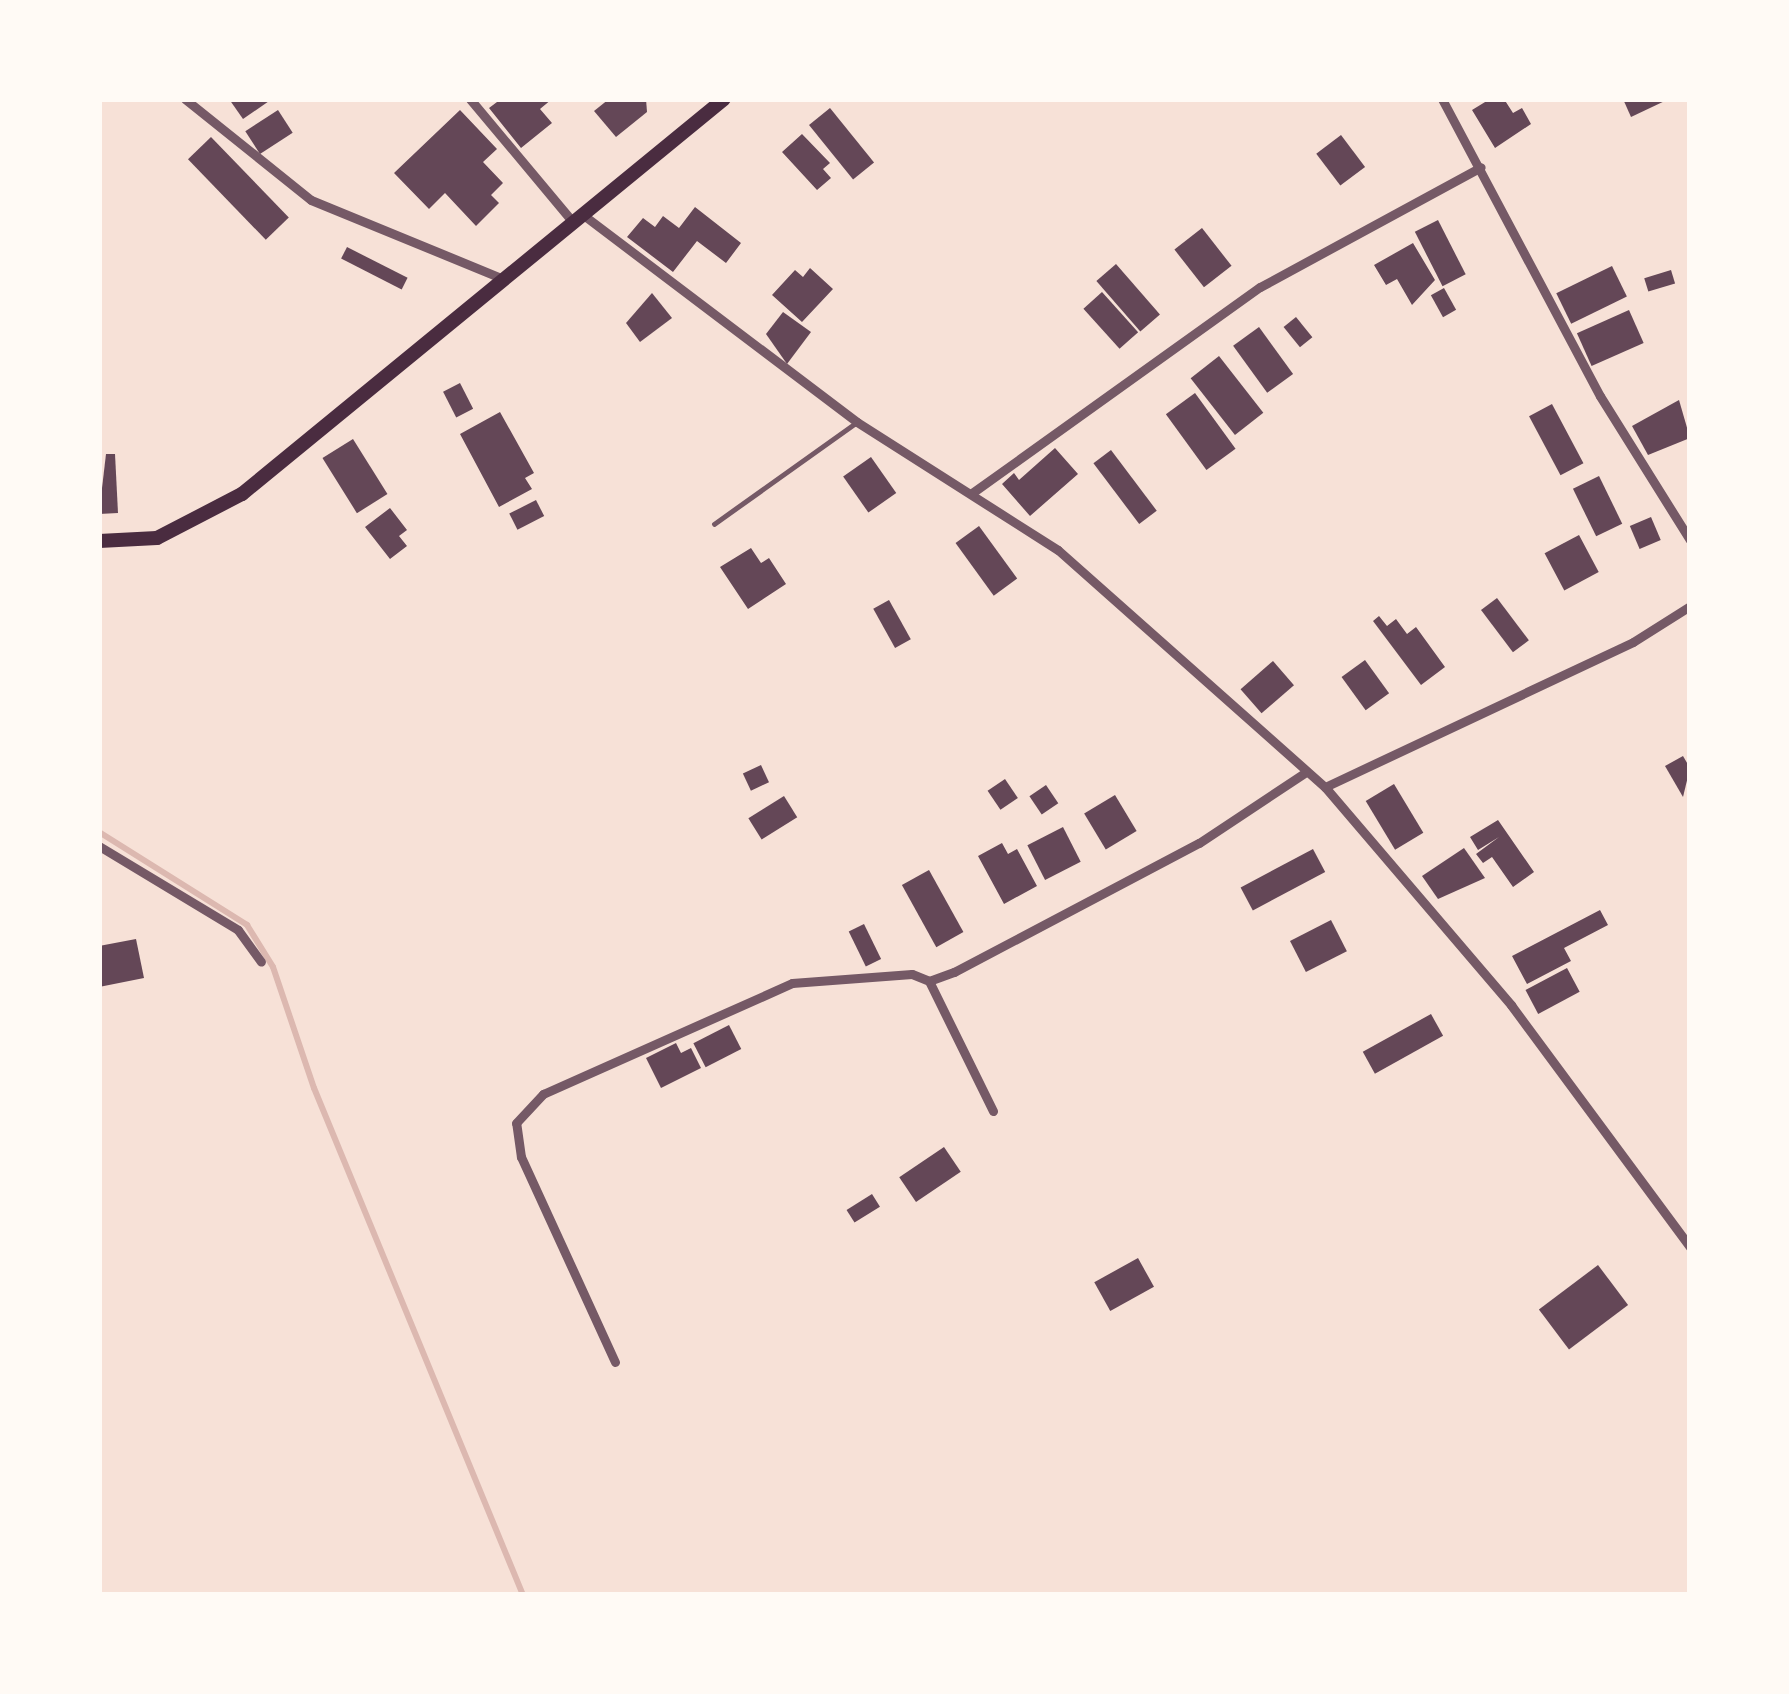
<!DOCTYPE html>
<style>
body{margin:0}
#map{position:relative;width:1789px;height:1694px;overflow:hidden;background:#f7e1d7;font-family:Inter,sans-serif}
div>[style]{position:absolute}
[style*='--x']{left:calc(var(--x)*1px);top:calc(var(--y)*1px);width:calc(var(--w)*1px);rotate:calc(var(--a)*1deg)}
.stream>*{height:6px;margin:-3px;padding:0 3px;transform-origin:3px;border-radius:3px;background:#dcb8b0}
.building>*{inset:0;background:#644757;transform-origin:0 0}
.service>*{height:4.5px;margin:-2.25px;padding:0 2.25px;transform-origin:2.25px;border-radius:2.25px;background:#755966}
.minor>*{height:9px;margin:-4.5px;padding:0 4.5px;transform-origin:4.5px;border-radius:4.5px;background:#755966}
.secondary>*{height:14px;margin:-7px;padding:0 7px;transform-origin:7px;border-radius:7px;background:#4a2c40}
span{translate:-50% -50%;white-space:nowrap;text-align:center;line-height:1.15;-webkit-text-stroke:9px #fffaf5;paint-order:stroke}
.frame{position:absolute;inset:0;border:102px solid #fffaf5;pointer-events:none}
</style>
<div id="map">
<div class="stream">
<div style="--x:99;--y:832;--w:175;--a:32.1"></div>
<div style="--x:247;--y:925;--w:49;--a:58.2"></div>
<div style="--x:273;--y:967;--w:128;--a:71.3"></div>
<div style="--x:314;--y:1088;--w:548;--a:67.6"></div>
</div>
<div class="building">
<div style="clip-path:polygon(229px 99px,272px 99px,243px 119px)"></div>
<div style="clip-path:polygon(501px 99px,552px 99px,540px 109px,552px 123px,521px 148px,489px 108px)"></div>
<div style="clip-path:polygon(609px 99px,646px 99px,647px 112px,616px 137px,594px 111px)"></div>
<div style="clip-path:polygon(1490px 99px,1504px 99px,1513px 113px,1522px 108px,1531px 124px,1495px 148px,1472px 110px)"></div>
<div style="clip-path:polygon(1623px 99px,1669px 99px,1631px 117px)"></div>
<div style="left:830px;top:108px;width:70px;height:27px;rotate:51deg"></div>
<div style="left:278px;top:110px;width:27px;height:39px;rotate:57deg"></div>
<div style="clip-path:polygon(460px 110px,497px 149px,483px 162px,503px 183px,491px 195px,499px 203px,476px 226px,445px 193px,429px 209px,394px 173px)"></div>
<div style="clip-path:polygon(802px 134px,830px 163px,823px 169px,831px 178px,817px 190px,782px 152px)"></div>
<div style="left:1341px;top:135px;width:40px;height:31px;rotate:53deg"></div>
<div style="left:211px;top:137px;width:112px;height:32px;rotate:46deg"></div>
<div style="clip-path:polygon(695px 207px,741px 243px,726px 263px,697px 241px,673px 272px,627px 237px,643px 218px,655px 227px,663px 216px,679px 228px)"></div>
<div style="left:1438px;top:220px;width:61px;height:26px;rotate:63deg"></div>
<div style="left:1202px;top:228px;width:48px;height:35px;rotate:52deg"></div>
<div style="clip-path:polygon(1413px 243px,1435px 280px,1412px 305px,1397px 279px,1386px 285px,1374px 265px)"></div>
<div style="left:347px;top:247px;width:68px;height:13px;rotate:27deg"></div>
<div style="left:1116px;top:264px;width:67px;height:26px;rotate:49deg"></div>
<div style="left:1612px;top:266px;width:34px;height:62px;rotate:64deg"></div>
<div style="clip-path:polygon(810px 268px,833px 289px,802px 322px,772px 295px,795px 270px,803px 277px)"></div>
<div style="left:1671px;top:270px;width:14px;height:28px;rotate:73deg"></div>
<div style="left:1444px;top:288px;width:25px;height:15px;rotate:61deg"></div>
<div style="left:1102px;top:292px;width:54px;height:25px;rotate:48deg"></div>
<div style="clip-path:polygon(652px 293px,672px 318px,640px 342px,626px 323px)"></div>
<div style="left:1629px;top:310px;width:36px;height:57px;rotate:66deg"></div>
<div style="clip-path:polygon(783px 312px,811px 332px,787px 364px,766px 334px)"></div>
<div style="left:1296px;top:317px;width:26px;height:16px;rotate:51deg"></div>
<div style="left:1259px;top:327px;width:58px;height:32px;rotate:54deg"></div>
<div style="left:1219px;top:356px;width:72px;height:36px;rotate:52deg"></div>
<div style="left:460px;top:383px;width:29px;height:19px;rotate:63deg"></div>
<div style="left:1195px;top:393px;width:69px;height:36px;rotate:54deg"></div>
<div style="clip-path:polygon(1679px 400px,1690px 438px,1648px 455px,1632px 426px)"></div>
<div style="left:1552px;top:404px;width:67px;height:26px;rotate:62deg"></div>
<div style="clip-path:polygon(500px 412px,534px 473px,525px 478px,532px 489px,499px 507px,460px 434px)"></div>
<div style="left:353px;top:439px;width:65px;height:36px;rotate:58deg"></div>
<div style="clip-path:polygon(1055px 448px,1078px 474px,1030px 516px,1002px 484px,1014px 473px,1019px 480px)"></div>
<div style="left:1111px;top:450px;width:76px;height:22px;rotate:53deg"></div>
<div style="clip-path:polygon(106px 454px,115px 454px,118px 513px,99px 514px)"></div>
<div style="left:871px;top:457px;width:44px;height:34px;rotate:55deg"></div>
<div style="left:1599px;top:476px;width:53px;height:29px;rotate:64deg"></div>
<div style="left:536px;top:500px;width:18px;height:30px;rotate:63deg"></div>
<div style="clip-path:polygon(390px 508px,407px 530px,399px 536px,407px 546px,390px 559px,365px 527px)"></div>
<div style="left:1651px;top:517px;width:25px;height:23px;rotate:67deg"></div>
<div style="left:979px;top:526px;width:65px;height:29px;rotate:54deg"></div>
<div style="left:1579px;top:535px;width:42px;height:39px;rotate:62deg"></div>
<div style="clip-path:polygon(751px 548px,761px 563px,769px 558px,786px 584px,748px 609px,720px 567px)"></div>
<div style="left:1497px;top:598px;width:53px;height:20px;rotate:53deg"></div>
<div style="left:889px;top:600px;width:45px;height:18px;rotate:61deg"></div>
<div style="clip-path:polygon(1379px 616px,1387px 626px,1396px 619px,1407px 634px,1416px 627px,1445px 667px,1421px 685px,1373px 621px)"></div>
<div style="left:1365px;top:660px;width:41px;height:29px;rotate:54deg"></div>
<div style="left:1273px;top:661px;width:32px;height:43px;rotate:49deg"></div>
<div style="clip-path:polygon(1683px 756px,1690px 768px,1683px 797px,1665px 766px)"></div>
<div style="left:761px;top:765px;width:19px;height:20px;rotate:65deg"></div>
<div style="left:1005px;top:779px;width:23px;height:21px;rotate:56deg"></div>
<div style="left:1394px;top:784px;width:57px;height:33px;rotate:59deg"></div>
<div style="left:1046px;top:785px;width:22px;height:20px;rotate:56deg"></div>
<div style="left:1115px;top:795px;width:42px;height:36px;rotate:59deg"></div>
<div style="left:784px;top:796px;width:25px;height:42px;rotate:58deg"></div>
<div style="clip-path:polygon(1498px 820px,1534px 872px,1513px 887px,1492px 857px,1483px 863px,1476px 854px,1499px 837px,1478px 850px,1470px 837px)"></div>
<div style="left:1063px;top:827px;width:39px;height:40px;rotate:63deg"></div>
<div style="clip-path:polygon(1002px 843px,1008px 854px,1017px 849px,1037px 886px,1004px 904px,978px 856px)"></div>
<div style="clip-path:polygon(1464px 848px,1485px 878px,1438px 899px,1422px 876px)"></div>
<div style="left:1313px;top:849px;width:26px;height:82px;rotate:62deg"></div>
<div style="left:929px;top:870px;width:71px;height:31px;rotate:61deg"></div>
<div style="clip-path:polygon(1600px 910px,1608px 925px,1564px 948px,1571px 961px,1527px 984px,1512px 956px)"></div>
<div style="left:1331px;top:920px;width:35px;height:46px;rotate:63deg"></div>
<div style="left:864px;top:924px;width:39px;height:17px;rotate:64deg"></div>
<div style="clip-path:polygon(136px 939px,144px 978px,99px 987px,99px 946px)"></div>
<div style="left:1567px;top:968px;width:27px;height:47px;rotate:62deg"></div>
<div style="left:1431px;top:1014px;width:25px;height:78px;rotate:61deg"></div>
<div style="left:729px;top:1025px;width:27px;height:40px;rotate:63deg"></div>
<div style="clip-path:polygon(676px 1043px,681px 1053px,691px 1048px,701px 1068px,661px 1088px,646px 1058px)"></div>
<div style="left:944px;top:1147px;width:30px;height:54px;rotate:56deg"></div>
<div style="left:872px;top:1194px;width:15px;height:30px;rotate:58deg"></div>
<div style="left:1138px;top:1258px;width:33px;height:50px;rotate:61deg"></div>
<div style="left:1598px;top:1265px;width:50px;height:74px;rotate:53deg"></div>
</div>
<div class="service">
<div style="--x:714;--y:524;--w:176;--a:-35.5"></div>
</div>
<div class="minor">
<div style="--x:185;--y:99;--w:161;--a:38.7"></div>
<div style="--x:311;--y:200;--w:209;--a:22.3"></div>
<div style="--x:470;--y:99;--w:160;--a:50.1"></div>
<div style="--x:1442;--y:99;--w:336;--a:62"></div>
<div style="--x:1600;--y:396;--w:170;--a:58"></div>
<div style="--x:582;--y:214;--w:345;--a:37.1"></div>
<div style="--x:857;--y:422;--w:238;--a:32.5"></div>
<div style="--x:1058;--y:550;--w:357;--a:41.6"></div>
<div style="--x:1325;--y:787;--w:287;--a:49.5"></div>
<div style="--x:1511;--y:1005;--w:301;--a:53.5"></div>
<div style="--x:972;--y:493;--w:354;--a:-35.6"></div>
<div style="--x:1260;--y:287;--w:251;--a:-28.5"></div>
<div style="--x:1325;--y:787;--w:340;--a:-25.2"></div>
<div style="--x:1633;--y:642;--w:67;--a:-32.3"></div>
<div style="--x:99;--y:846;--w:162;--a:31.1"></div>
<div style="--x:238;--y:930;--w:39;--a:54"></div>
<div style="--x:929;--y:981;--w:145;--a:63.8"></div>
<div style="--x:615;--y:1362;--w:226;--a:-114.6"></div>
<div style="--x:521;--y:1157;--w:34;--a:-98"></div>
<div style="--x:516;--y:1123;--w:40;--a:-47"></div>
<div style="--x:543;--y:1094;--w:273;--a:-24"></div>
<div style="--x:792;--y:983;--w:120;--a:-4.3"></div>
<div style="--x:912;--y:974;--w:18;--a:22"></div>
<div style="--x:929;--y:981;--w:27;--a:-20"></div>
<div style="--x:954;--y:972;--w:277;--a:-27.8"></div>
<div style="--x:1199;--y:843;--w:128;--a:-33.6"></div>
</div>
<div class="secondary">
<div style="--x:99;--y:541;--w:58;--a:-3"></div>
<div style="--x:157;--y:538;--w:96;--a:-27.4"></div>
<div style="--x:242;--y:494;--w:623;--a:-39.33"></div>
</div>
<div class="frame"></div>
</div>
